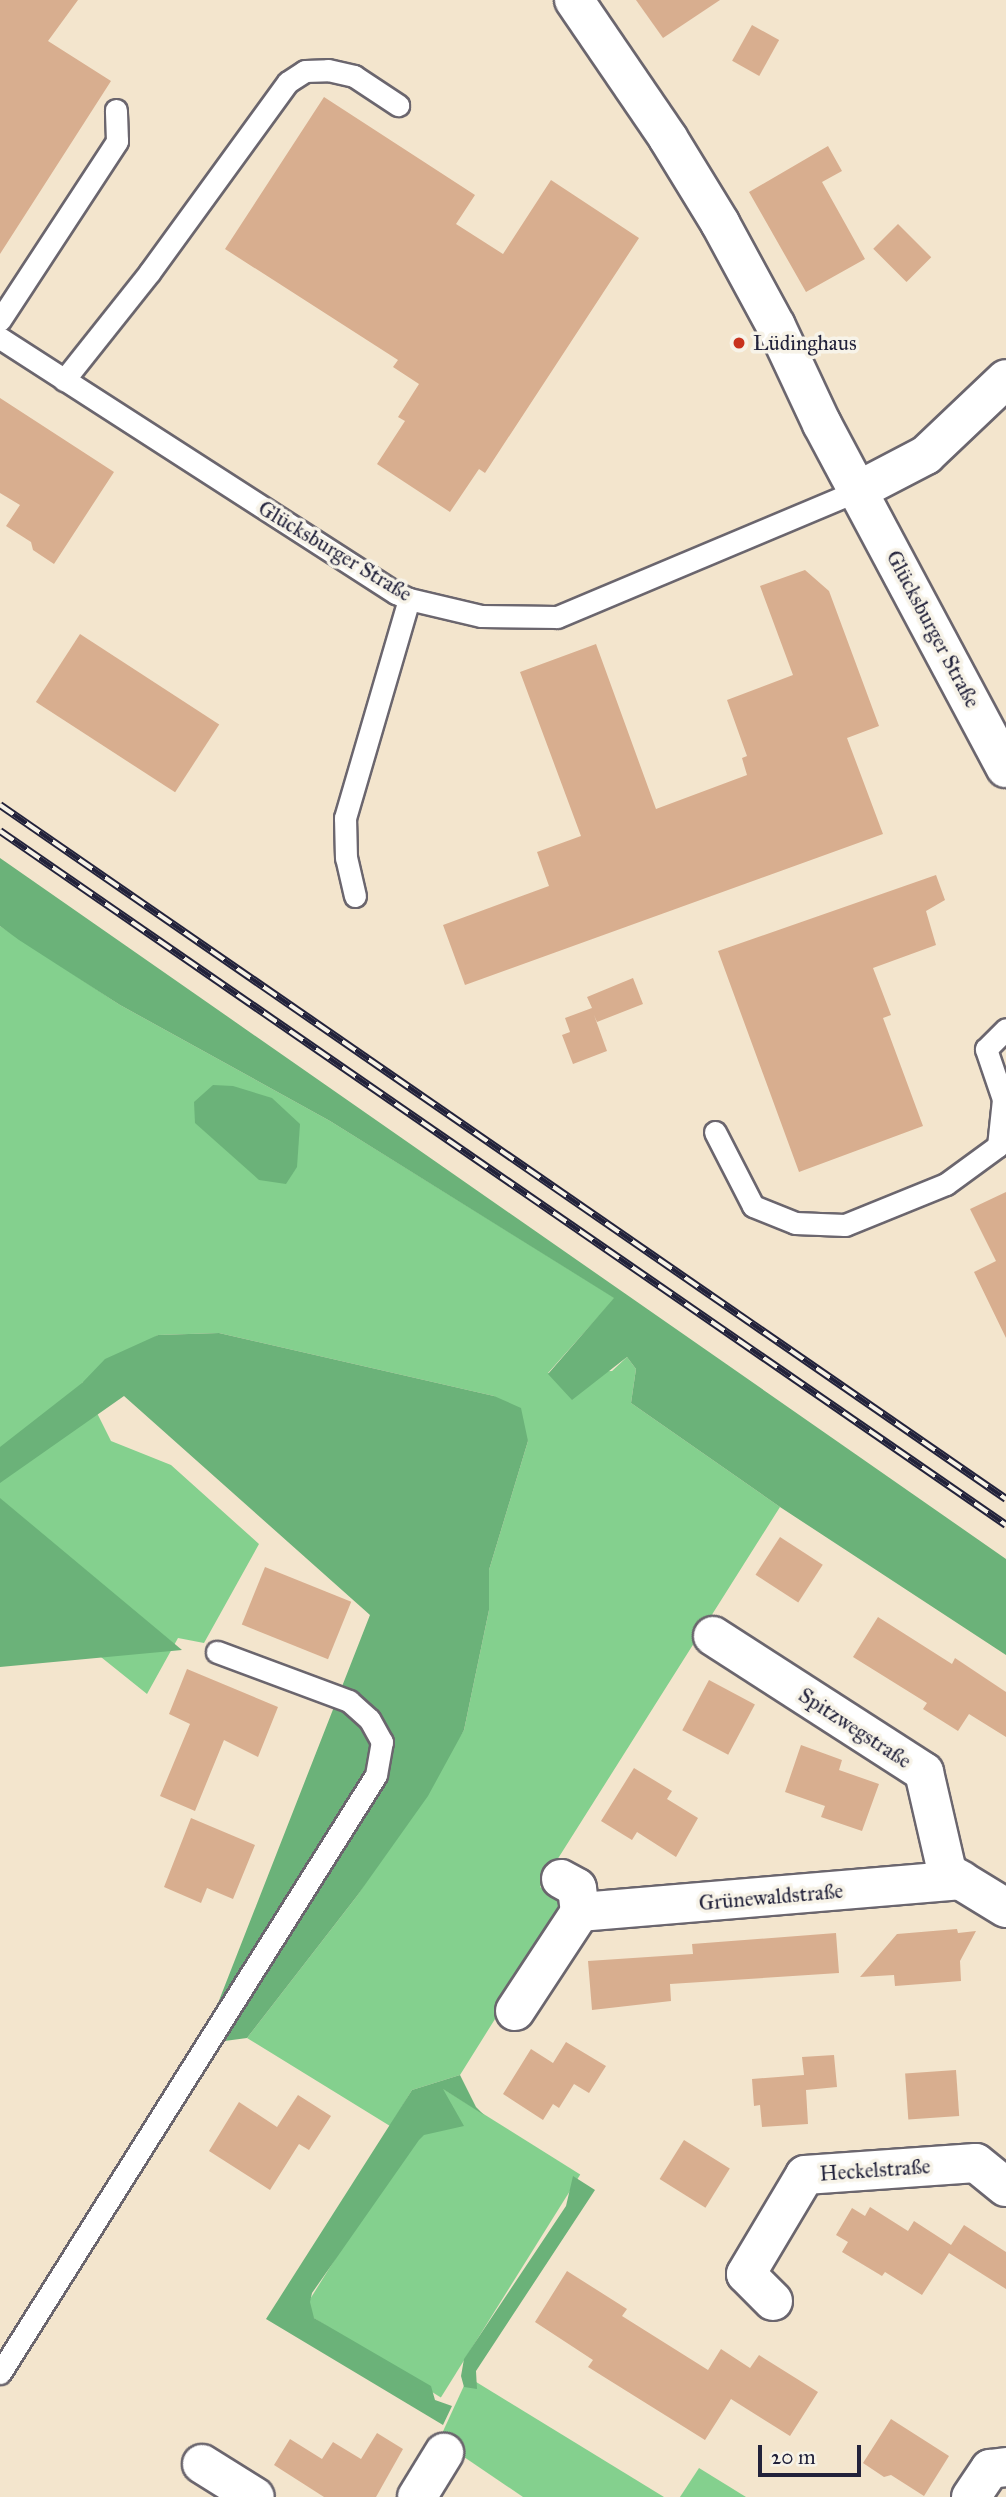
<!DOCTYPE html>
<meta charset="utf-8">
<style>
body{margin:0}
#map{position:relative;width:1006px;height:2497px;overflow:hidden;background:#f3e5cd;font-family:"IM FELL Great Primer",serif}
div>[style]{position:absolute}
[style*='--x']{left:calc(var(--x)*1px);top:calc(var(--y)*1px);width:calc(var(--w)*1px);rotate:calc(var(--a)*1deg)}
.green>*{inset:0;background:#84d08e;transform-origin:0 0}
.forest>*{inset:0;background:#6bb279}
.building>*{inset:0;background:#d8ae8f;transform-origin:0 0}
.roads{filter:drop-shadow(2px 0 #6b666e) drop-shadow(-2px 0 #6b666e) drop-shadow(0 2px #6b666e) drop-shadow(0 -2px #6b666e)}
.lane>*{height:21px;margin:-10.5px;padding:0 10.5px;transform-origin:10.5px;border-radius:10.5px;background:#fff}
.street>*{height:38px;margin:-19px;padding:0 19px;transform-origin:19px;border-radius:19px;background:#fff}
.secondary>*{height:38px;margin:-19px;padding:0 19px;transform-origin:19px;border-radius:19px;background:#fff}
.rail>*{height:8px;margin-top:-4px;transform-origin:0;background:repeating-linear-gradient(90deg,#f7f3e8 0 16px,#22223b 0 32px);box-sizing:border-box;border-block:2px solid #22223b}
.dots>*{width:19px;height:19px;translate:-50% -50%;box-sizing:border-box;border:4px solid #f7f3e8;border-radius:50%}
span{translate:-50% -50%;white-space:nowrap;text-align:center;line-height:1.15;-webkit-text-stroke:7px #f7f3e8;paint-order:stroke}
.poi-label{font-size:21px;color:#22223b}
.left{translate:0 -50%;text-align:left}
.street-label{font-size:21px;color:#22223b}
.scale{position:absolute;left:758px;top:2445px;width:103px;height:32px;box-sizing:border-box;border:4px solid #22223b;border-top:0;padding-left:9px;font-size:21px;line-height:24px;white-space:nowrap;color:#22223b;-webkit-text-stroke:5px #f7f3e8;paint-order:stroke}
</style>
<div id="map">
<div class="green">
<div style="clip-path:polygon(0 926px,120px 1005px,330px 1121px,615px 1298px,548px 1373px,612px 1371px,627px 1357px,636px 1369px,631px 1403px,780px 1507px,540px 1887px,567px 1904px,460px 2075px,412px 2090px,390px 2126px,247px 2038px,357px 1896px,464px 1730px,489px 1610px,489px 1570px,528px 1441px,494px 1396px,219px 1333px,158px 1335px,82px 1383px,111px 1441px,171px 1465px,259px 1544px,204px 1643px,178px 1638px,147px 1694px,0 1576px)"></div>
<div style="left:442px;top:2088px;width:163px;height:263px;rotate:32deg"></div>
<div style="clip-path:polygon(468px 2377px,664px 2497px,523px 2497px,439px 2440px)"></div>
<div style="clip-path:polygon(699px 2468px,746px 2497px,680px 2497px)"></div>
</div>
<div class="forest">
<div style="clip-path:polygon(0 858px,1006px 1559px,1006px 1655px,780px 1507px,631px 1403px,636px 1369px,627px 1357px,572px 1400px,548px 1374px,614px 1298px,330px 1121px,120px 1005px,19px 940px,0 926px)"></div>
<div style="clip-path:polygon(213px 1085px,233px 1086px,272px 1098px,300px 1124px,297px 1167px,286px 1184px,259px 1180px,195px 1123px,194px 1102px)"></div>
<div style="clip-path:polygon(219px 1333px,494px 1396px,521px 1408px,528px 1441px,489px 1570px,489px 1610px,464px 1730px,428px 1796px,357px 1896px,247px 2038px,202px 2044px,370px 1615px,124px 1396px,0 1483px,0 1447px,82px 1383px,105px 1359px,158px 1335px)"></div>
<div style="clip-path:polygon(0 1498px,182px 1650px,0 1667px)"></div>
<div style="clip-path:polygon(460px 2075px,476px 2107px,484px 2115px,443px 2089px,464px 2126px,424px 2135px,419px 2140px,312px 2293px,310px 2302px,314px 2318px,431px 2386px,435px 2400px,452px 2406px,443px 2425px,266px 2319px,412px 2090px)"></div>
<div style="clip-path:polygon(573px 2176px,595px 2190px,476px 2371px,477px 2389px,464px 2387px,461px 2376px,464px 2359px,566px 2206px)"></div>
</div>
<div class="building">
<div style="clip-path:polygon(0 0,78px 0,48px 41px,111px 81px,0 254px)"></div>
<div style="clip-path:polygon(636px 0,720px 0,663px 38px)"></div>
<div style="left:752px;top:25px;width:31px;height:41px;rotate:29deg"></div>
<div style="clip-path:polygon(324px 97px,475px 195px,456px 224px,503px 254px,551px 180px,639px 238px,485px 473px,479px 469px,450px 512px,377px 464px,405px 421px,398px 417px,419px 384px,393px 367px,398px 360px,225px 249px)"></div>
<div style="clip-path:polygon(828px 146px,842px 171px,822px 182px,865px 259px,806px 292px,749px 192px)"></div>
<div style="left:898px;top:224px;width:47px;height:35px;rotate:45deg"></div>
<div style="clip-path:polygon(0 398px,114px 472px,54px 564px,33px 550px,31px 542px,6px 526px,20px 505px,0 493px)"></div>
<div style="clip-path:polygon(805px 570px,829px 591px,879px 726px,847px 738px,883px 834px,465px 985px,443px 925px,549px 886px,537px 852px,581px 836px,520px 672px,596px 644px,656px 809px,747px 775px,742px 758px,747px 756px,727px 700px,793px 675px,760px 586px)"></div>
<div style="left:80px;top:634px;width:166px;height:81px;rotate:33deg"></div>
<div style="clip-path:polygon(936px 875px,945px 900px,926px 911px,936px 945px,873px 968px,891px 1015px,883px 1018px,923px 1126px,799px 1172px,718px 951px)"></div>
<div style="clip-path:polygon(633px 978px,643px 1004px,597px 1022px,594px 1015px,607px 1051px,573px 1064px,562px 1035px,570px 1032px,565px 1018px,592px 1008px,587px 997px)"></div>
<div style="clip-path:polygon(1006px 1192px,1006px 1338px,974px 1272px,996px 1261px,970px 1209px)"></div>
<div style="left:780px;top:1537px;width:51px;height:45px;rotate:33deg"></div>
<div style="left:265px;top:1567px;width:93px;height:62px;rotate:22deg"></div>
<div style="clip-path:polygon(878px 1617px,952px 1664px,955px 1658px,1006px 1692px,1006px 1737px,969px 1714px,958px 1731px,923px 1709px,927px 1703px,853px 1657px)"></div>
<div style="clip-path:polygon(187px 1669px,278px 1707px,258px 1757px,224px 1740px,195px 1811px,160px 1796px,190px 1724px,169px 1714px)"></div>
<div style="left:709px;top:1680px;width:52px;height:57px;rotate:28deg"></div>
<div style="clip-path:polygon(801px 1745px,842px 1760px,839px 1770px,879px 1784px,862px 1831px,821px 1817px,825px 1806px,785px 1792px)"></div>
<div style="clip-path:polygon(634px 1768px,672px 1791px,667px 1799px,698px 1818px,676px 1857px,637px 1832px,632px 1840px,601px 1821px)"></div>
<div style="clip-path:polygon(191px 1818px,255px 1845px,233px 1899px,207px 1888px,201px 1903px,164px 1887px)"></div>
<div style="clip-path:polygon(957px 1929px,958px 1933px,976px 1931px,960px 1961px,961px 1981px,895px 1986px,894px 1975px,860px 1977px,897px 1934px)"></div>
<div style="clip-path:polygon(836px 1933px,839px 1973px,670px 1984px,671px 2001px,592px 2010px,588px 1961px,693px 1954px,692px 1944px)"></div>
<div style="clip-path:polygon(566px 2042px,606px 2066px,589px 2093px,574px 2084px,559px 2108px,553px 2104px,543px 2120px,503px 2094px,531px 2049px,553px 2063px)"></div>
<div style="clip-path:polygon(834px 2055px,837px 2087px,806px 2090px,808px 2124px,762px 2127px,760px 2105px,754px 2106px,752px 2079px,804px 2075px,802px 2057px)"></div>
<div style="left:956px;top:2070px;width:46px;height:51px;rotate:86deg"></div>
<div style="clip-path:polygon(298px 2095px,331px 2116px,309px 2150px,299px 2144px,270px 2190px,209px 2151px,239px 2102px,277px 2127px)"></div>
<div style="left:684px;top:2140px;width:54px;height:46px;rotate:32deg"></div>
<div style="clip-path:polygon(870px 2207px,908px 2231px,914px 2221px,951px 2245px,964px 2225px,1006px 2252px,1006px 2289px,949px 2253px,922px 2295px,885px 2272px,882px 2276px,842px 2252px,848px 2242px,836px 2235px,852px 2208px,865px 2216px)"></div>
<div style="clip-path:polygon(567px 2271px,627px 2309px,622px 2316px,708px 2370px,721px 2349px,750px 2368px,759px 2355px,818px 2392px,790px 2436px,731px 2399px,705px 2440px,588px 2367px,593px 2360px,535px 2322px)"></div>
<div style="clip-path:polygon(891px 2419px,949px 2456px,924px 2496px,891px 2475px,884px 2477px,863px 2463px)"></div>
<div style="clip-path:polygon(377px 2433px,403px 2449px,376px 2497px,324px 2497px,274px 2465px,290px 2439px,322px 2459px,333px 2442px,361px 2459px)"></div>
</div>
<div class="roads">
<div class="lane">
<div style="--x:0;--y:320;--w:214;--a:-56.8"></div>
<div style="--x:117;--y:141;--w:31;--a:-92"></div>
<div style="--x:0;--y:338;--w:471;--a:32.8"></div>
<div style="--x:396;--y:593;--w:14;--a:25"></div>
<div style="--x:409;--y:599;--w:74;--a:13.3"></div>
<div style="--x:481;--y:616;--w:76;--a:0.8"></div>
<div style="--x:557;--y:617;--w:328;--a:-22.8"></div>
<div style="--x:64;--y:380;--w:137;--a:-51.5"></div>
<div style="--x:149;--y:273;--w:236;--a:-54"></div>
<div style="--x:288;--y:82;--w:20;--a:-33"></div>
<div style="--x:305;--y:71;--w:23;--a:-2"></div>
<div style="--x:328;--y:70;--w:27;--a:13"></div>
<div style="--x:354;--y:76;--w:53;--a:33.4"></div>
<div style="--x:355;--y:896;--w:39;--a:-103"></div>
<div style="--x:346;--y:858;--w:40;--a:-91.4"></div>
<div style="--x:345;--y:818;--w:228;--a:-73.7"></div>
<div style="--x:715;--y:1132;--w:83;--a:62.8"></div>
<div style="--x:753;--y:1206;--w:45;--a:22"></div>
<div style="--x:795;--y:1223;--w:50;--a:2.3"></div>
<div style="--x:845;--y:1225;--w:109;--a:-22.1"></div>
<div style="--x:946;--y:1184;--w:64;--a:-36.2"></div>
<div style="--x:998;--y:1146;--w:47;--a:-83.9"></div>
<div style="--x:1003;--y:1099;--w:53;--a:-108.8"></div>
<div style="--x:986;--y:1049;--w:28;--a:-45"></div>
<div style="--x:0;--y:2373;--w:706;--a:-57.84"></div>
<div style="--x:376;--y:1775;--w:34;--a:-80"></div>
<div style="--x:382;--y:1742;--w:26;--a:-119"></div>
<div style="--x:369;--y:1719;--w:27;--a:-138"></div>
<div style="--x:349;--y:1701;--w:141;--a:-159.6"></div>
</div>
<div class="street">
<div style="--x:859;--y:490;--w:76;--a:-27.6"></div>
<div style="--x:926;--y:455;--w:110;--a:-43.5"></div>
<div style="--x:713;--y:1636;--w:251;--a:32.8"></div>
<div style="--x:924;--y:1772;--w:103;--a:77"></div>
<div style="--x:947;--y:1872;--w:69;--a:31.4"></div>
<div style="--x:561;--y:1879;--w:18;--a:29"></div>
<div style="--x:577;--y:1888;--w:24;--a:83"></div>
<div style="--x:515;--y:2011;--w:118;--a:-56.7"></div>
<div style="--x:580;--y:1912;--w:382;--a:-4.8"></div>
<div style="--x:773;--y:2301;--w:38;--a:-135"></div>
<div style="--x:746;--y:2274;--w:115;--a:-59.2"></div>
<div style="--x:805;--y:2175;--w:171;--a:-4"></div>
<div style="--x:976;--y:2163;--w:38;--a:39"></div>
<div style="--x:202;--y:2464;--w:62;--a:31.9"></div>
<div style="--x:417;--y:2497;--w:52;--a:-58.5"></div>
<div style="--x:971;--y:2497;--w:34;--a:-56"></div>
<div style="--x:990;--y:2469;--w:16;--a:-7"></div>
</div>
<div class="secondary">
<div style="--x:574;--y:0;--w:167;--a:55.7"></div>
<div style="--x:668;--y:138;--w:100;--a:58.5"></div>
<div style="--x:720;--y:223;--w:117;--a:61.5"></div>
<div style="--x:776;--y:326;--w:108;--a:64.9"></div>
<div style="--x:822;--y:424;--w:390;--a:61.9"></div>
</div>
</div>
<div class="rail">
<div style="--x:0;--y:805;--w:1222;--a:34.6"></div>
<div style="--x:0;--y:831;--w:1222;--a:34.6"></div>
</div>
<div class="dots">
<div style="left:739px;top:343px;background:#c8321e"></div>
</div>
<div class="poi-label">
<span class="left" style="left:753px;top:343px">Lüdinghaus</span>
</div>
<div class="street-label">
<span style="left:335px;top:551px;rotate:31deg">Glücksburger Straße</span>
<span style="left:933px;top:629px;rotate:62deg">Glücksburger Straße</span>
<span style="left:855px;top:1728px;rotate:33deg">Spitzwegstraße</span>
<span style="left:771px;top:1897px;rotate:-5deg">Grünewaldstraße</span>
<span style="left:875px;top:2170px;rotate:-4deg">Heckelstraße</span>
</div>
<div class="scale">20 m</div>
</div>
